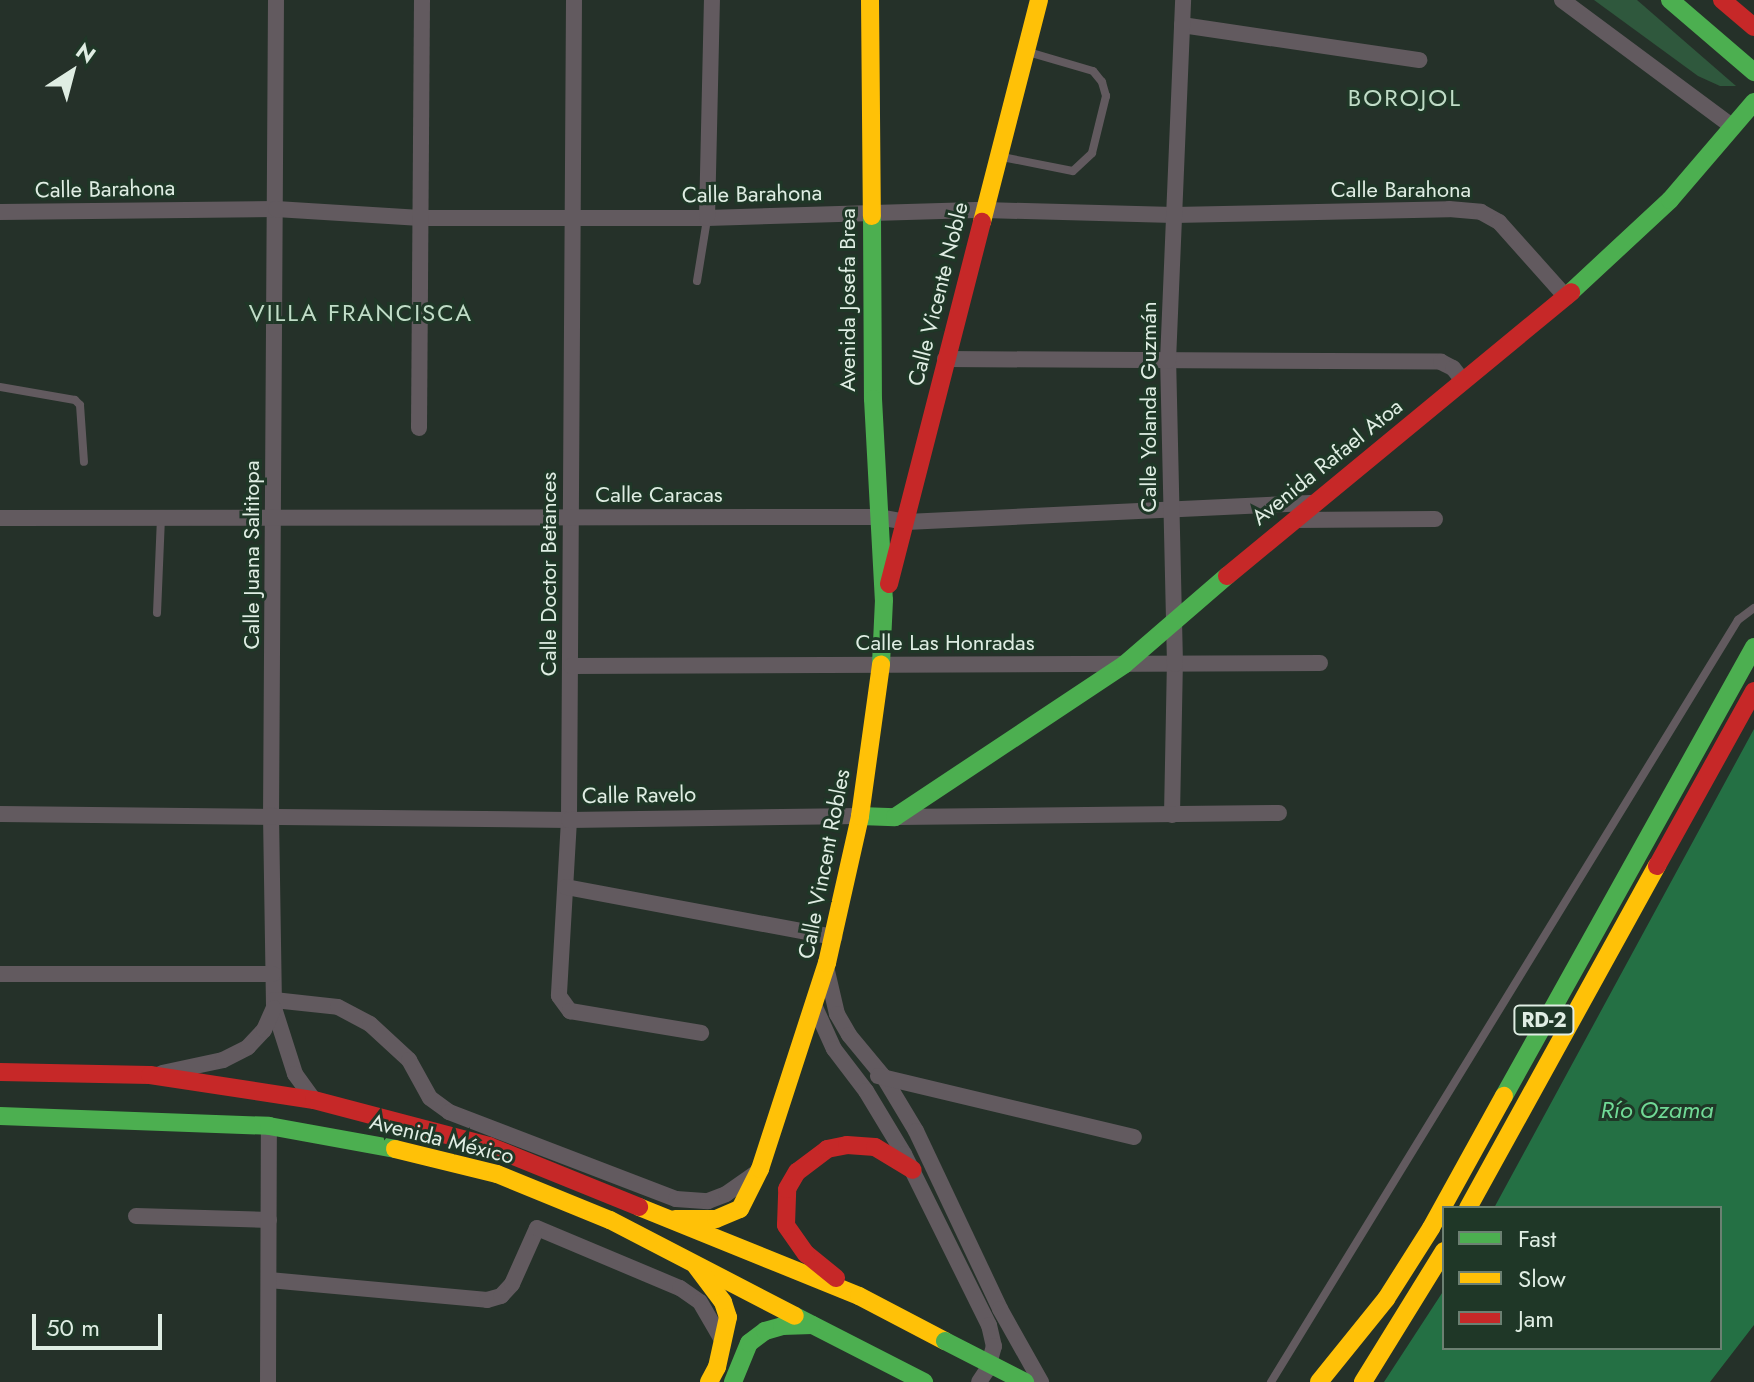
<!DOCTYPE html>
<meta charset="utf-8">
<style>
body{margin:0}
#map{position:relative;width:1754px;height:1382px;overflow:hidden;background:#253129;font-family:Jost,sans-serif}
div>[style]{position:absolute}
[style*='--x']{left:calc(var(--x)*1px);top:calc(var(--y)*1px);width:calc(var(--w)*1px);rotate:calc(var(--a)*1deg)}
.green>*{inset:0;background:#2f583d}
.water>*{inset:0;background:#247044}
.lane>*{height:8px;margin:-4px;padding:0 4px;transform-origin:4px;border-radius:4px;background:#625a5f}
.street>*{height:16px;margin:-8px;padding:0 8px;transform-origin:8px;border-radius:8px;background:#625a5f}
.fast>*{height:18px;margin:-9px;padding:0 9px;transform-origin:9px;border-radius:9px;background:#4caf50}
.slow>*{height:18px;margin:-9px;padding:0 9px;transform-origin:9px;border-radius:9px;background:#ffc107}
.jam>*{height:18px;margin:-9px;padding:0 9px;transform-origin:9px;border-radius:9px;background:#c62828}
.fast-bridge>*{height:18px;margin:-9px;padding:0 9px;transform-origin:9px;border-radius:9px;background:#4caf50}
span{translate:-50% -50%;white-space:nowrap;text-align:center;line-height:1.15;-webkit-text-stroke:6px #1f3727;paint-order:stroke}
.shield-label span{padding:2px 6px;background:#1f3727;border:2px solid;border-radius:6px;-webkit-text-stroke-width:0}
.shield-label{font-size:20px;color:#dfede3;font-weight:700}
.street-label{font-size:22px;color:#dfede3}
.neighbourhood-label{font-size:24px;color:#c0dcc7;letter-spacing:2px}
.water-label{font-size:24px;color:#70da96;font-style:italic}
.legend{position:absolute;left:1442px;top:1206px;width:280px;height:144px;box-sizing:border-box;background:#1f3727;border:2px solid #6c8072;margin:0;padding:10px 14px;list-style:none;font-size:24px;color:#dfede3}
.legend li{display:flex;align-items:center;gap:16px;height:40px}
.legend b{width:40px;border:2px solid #6c8072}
.north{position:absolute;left:32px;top:32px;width:80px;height:80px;-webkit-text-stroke:6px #1f3727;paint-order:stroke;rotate:36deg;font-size:22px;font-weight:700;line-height:32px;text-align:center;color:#dfede3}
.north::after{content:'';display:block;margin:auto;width:28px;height:36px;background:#dfede3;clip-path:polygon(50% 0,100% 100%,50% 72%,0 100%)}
.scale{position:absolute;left:32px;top:1314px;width:130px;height:36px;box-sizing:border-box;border:4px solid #dfede3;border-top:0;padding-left:10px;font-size:24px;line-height:28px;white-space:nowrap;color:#dfede3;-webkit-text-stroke:6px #1f3727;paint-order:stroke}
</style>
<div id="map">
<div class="green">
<div style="clip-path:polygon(1594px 0,1637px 0,1736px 86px,1720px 86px,1698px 76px)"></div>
</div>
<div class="water">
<div style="clip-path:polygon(1754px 729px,1754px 1325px,1710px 1382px,1384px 1382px,1444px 1290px,1444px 1348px,1720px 1348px,1720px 1208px,1494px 1208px)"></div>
</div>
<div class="lane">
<div style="--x:1002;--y:157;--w:72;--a:11.2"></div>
<div style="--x:1073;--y:171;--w:26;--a:-43"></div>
<div style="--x:1092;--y:153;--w:59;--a:-76.2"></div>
<div style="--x:1106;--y:96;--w:15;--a:-106"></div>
<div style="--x:1102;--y:82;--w:14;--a:-129"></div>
<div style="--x:1093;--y:71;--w:68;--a:-163.7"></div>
<div style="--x:697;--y:281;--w:63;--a:-80.8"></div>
<div style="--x:0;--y:387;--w:76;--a:9.8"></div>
<div style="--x:75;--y:400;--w:7;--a:45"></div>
<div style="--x:80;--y:405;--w:57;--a:86"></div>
<div style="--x:157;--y:613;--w:95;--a:-87.6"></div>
<div style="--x:1271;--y:1382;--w:894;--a:-58.5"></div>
<div style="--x:1738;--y:620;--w:20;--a:-37"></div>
</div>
<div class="street">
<div style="--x:276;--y:0;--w:815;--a:90.35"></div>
<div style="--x:271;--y:815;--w:193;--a:89.1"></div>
<div style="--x:274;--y:1008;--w:69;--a:72.3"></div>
<div style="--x:295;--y:1074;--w:32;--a:54"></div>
<div style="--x:574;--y:0;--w:820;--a:90.35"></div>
<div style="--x:569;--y:820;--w:176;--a:93.3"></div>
<div style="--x:559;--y:996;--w:19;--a:54"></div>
<div style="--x:570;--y:1011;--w:133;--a:9.5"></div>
<div style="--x:1562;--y:0;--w:213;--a:36.6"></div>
<div style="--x:1182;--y:25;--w:240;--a:8.4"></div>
<div style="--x:0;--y:212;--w:276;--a:-0.6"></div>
<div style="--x:276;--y:209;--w:145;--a:3.6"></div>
<div style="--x:421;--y:218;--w:286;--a:0"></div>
<div style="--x:707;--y:218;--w:277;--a:-1.7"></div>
<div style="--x:984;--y:210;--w:190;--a:1.5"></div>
<div style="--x:1174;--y:215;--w:275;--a:-1.2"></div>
<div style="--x:1449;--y:209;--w:32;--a:5"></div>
<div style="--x:1481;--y:212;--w:21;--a:29"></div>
<div style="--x:1499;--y:222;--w:101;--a:48.2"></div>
<div style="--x:707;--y:218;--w:218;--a:-88.7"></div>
<div style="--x:945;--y:359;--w:496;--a:0.3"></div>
<div style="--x:1441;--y:362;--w:13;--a:27"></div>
<div style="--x:1453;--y:368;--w:16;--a:52"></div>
<div style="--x:419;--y:428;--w:428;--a:-89.6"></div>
<div style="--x:0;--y:518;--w:878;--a:-0.07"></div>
<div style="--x:878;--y:517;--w:28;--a:10"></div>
<div style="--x:906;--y:522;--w:410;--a:-2.7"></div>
<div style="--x:1294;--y:520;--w:141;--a:-0.4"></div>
<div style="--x:571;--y:666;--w:749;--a:-0.23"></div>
<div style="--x:0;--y:814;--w:569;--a:0.6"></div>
<div style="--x:569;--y:820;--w:291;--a:-0.8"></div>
<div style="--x:1172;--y:815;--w:151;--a:-88.9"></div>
<div style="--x:1175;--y:664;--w:303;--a:-91.3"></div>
<div style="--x:1168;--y:361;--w:361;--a:-87.6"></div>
<div style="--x:897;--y:817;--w:382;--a:-0.6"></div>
<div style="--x:566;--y:887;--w:273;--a:10.6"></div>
<div style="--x:827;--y:971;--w:44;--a:76.9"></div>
<div style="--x:837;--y:1014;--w:24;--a:60"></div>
<div style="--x:849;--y:1035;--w:53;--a:50.3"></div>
<div style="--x:883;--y:1076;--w:64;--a:59"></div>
<div style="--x:916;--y:1131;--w:197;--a:64.7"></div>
<div style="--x:1000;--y:1309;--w:84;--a:60.7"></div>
<div style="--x:0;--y:974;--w:273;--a:0"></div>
<div style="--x:274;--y:1000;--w:64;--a:6.2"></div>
<div style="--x:338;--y:1007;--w:36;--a:28"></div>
<div style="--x:370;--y:1024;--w:53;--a:42.7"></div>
<div style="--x:409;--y:1060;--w:43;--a:61.1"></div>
<div style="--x:430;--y:1098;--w:24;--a:36"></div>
<div style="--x:449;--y:1112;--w:243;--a:21"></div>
<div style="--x:676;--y:1199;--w:32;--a:4"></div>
<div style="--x:708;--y:1201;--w:19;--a:-21"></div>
<div style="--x:726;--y:1194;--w:37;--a:-35"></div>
<div style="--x:814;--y:1005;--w:48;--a:65.6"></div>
<div style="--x:834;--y:1049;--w:53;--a:52.7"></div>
<div style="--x:866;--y:1091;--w:74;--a:58.9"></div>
<div style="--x:904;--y:1154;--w:191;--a:63.6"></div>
<div style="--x:989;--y:1325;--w:22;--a:77"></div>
<div style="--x:994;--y:1346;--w:25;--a:106"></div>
<div style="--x:987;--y:1370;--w:14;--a:124"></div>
<div style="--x:162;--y:1073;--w:62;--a:-12"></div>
<div style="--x:223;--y:1060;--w:28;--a:-27"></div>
<div style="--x:248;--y:1047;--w:23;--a:-47"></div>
<div style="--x:264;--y:1030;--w:24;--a:-66"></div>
<div style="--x:878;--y:1076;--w:263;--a:13.4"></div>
<div style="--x:136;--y:1216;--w:133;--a:1.7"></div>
<div style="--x:269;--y:1280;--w:219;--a:5.2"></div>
<div style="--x:487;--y:1300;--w:15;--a:-16"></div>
<div style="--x:501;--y:1296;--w:16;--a:-47"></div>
<div style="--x:512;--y:1284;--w:61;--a:-65.9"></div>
<div style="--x:537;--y:1228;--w:155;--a:22.8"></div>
<div style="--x:680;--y:1288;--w:24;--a:35"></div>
<div style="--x:700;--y:1302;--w:44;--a:59.9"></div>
<div style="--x:268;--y:1382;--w:256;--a:-89.8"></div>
</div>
<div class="fast">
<div style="--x:1670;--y:0;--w:111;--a:40.6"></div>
<div style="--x:872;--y:216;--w:183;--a:89.7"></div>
<div style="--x:873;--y:399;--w:201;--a:86.9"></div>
<div style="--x:884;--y:600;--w:64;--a:92.7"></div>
<div style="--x:1571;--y:292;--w:135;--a:-42.9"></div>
<div style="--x:1670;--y:200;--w:129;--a:-49.4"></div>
<div style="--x:860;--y:816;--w:35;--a:2"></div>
<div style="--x:895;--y:817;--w:276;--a:-33.6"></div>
<div style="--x:1125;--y:664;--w:135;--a:-40.8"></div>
<div style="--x:1504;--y:1096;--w:514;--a:-60.89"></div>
<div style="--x:0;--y:1116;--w:269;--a:2.1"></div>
<div style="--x:269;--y:1126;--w:128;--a:10.3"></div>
<div style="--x:795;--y:1316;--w:145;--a:27.1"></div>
<div style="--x:733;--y:1382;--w:42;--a:-67.7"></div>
<div style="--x:749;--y:1343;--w:20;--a:-37"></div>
<div style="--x:765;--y:1331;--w:18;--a:-16"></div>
<div style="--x:782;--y:1326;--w:30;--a:-2"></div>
</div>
<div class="slow">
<div style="--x:870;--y:0;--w:216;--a:89.5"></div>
<div style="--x:982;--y:222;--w:229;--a:-75.6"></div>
<div style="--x:395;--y:1149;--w:105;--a:13.8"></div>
<div style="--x:497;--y:1174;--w:122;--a:22.2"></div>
<div style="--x:610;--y:1220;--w:208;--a:27.4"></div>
<div style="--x:639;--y:1207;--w:237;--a:22"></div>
<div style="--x:859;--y:1296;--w:97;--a:27.6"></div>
<div style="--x:1468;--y:1208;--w:391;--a:-61.1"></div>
<div style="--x:675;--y:1219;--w:41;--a:0"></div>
<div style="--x:716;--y:1219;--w:26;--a:-23"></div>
<div style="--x:740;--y:1209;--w:45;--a:-63.4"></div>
<div style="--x:760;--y:1169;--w:217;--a:-72"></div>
<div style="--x:827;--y:963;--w:151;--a:-77.3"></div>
<div style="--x:860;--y:816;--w:153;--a:-82.1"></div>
<div style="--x:696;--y:1266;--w:45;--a:53.1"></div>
<div style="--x:723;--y:1302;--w:16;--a:72"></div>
<div style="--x:728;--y:1317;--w:51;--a:102.4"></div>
<div style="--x:717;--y:1367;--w:17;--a:118"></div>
<div style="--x:1319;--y:1382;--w:107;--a:-51.1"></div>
<div style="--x:1386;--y:1299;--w:84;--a:-57.6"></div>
<div style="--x:1431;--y:1228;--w:151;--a:-61.1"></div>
<div style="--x:1363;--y:1382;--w:154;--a:-58.3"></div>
</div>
<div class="jam">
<div style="--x:1722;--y:0;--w:42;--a:40.2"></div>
<div style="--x:1227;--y:576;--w:446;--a:-39.5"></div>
<div style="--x:889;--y:584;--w:374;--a:-75.6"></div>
<div style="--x:1657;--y:866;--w:200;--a:-61"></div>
<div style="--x:0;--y:1072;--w:150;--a:1.1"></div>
<div style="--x:150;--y:1075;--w:166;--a:8.7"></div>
<div style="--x:314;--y:1100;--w:181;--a:14.7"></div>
<div style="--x:489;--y:1146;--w:162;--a:22.1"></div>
<div style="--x:836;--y:1278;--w:38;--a:-141"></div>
<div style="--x:806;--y:1254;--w:35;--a:-125"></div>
<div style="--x:786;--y:1225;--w:36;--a:-88"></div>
<div style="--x:787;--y:1189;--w:20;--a:-60"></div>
<div style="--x:797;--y:1172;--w:38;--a:-37"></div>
<div style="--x:827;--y:1149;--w:20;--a:-11"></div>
<div style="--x:847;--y:1145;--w:28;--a:4"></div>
<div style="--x:875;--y:1147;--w:44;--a:31.2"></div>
</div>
<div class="fast-bridge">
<div style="--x:945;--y:1341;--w:90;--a:27.1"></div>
</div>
<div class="shield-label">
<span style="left:1544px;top:1020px">RD-2</span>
</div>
<div class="street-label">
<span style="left:105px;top:189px;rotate:-1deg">Calle Barahona</span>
<span style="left:1401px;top:190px">Calle Barahona</span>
<span style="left:752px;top:194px;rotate:-1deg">Calle Barahona</span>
<span style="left:938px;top:294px;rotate:-76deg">Calle Vicente Noble</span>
<span style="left:848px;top:300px;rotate:-90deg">Avenida Josefa Brea</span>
<span style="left:1149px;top:407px;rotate:-90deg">Calle Yolanda Guzmán</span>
<span style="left:1327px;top:462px;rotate:-39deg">Avenida Rafael Atoa</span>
<span style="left:659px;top:495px">Calle Caracas</span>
<span style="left:252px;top:555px;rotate:-90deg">Calle Juana Saltitopa</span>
<span style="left:549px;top:574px;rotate:-90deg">Calle Doctor Betances</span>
<span style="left:945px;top:643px">Calle Las Honradas</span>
<span style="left:639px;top:795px;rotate:-1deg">Calle Ravelo</span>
<span style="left:824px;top:864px;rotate:-79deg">Calle Vincent Robles</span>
<span style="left:442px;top:1139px;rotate:14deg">Avenida México</span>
</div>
<div class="neighbourhood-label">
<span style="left:1405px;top:98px">BOROJOL</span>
<span style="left:361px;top:313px">VILLA FRANCISCA</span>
</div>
<div class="water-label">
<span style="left:1657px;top:1110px">Río Ozama</span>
</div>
<ul class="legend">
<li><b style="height:10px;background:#4caf50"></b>Fast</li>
<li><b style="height:10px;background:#ffc107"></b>Slow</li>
<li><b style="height:10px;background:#c62828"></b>Jam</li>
</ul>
<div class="north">N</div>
<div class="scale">50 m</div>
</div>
